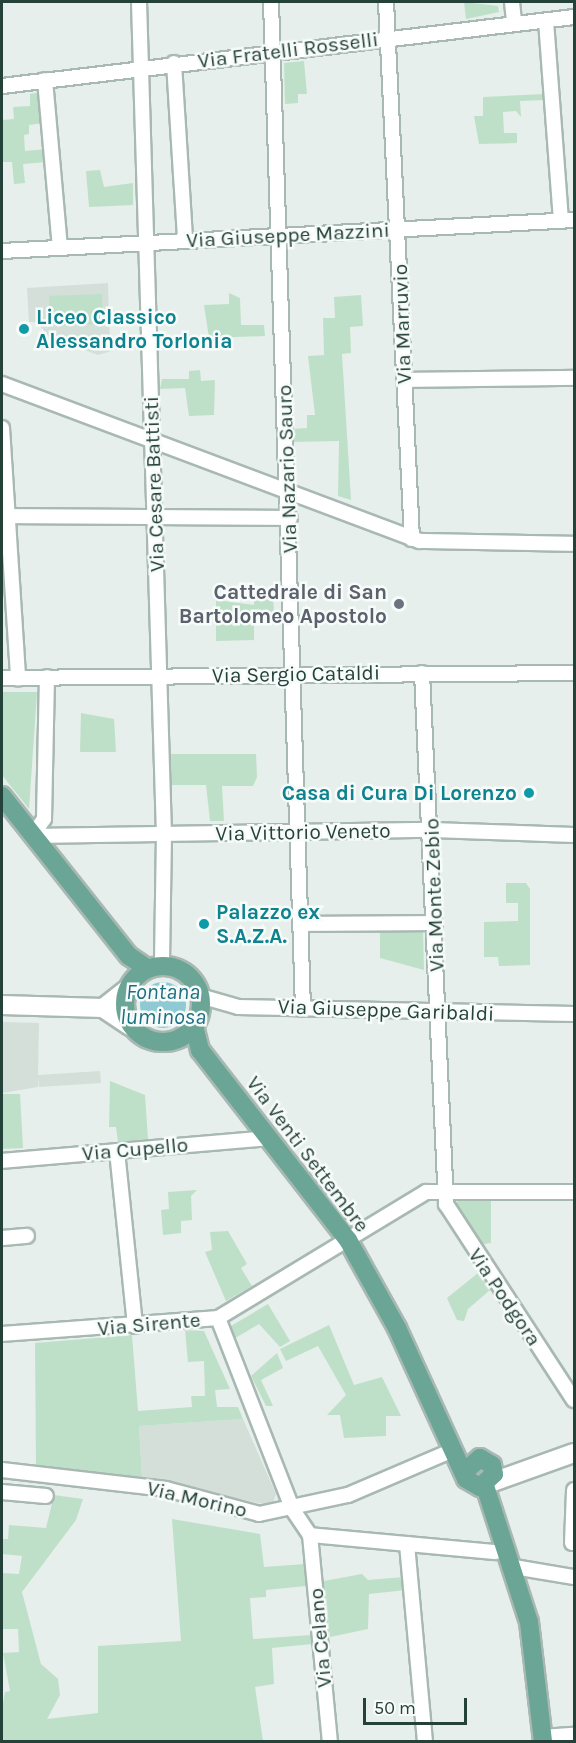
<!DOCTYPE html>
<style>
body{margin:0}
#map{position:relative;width:576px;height:1743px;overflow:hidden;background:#e6efeb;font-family:Karla,sans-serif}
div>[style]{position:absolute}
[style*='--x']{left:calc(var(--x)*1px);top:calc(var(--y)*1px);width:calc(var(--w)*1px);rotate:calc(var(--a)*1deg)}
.built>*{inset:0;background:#d4dfda}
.green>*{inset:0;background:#bfe0c8;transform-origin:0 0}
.water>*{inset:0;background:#8ec9d4}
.round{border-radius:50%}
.roads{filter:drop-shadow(2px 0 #a8b8b2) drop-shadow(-2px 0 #a8b8b2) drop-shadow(0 2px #a8b8b2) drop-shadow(0 -2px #a8b8b2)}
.street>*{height:14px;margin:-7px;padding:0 7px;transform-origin:7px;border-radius:7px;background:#fff}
.secondary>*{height:18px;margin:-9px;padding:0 9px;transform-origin:9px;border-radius:9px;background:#fff}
.primary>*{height:18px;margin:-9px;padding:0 9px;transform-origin:9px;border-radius:9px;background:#6aa596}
.primary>.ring{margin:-9px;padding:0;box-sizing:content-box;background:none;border:18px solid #6aa596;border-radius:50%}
.dots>*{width:16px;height:16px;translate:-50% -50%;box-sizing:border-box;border:3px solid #f7fbf9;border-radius:50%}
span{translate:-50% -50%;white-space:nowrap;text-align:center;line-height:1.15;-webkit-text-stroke:5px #f7fbf9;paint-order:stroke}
.street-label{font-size:21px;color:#24423a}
.culture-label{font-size:21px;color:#0d838f;font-weight:700}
.left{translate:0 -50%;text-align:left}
.right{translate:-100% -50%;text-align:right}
.worship-label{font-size:21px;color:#5b616d;font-weight:700}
.water-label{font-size:22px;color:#1c6f80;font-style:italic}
.frame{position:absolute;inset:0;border:3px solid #24423a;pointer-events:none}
.scale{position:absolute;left:363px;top:1698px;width:104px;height:27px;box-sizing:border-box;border:3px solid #24423a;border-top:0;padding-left:8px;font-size:18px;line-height:21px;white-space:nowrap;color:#24423a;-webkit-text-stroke:4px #f7fbf9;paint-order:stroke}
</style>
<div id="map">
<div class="built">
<div style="clip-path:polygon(108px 283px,110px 345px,118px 349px,98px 355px,49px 337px,37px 322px,29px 322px,27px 288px)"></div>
<div style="clip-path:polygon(2px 1022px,39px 1023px,38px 1075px,100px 1071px,101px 1083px,39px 1087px,38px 1078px,38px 1087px,2px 1093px)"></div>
<div style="clip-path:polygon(243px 1419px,276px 1494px,272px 1506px,142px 1477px,139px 1426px)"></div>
</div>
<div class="green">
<div style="clip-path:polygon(464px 2px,498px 6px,499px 12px,466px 19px)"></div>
<div style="clip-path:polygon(304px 61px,307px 94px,298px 94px,298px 103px,285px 104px,284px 63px)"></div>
<div style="clip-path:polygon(42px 92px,43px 123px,29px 125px,29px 134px,24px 135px,25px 151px,46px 149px,47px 162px,23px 164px,25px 183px,14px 184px,12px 162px,2px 162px,2px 120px,14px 119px,13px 107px,30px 106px,30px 94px)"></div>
<div style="clip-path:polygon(544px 94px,545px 100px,520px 101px,521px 117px,516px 111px,503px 112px,504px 133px,517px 133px,517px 143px,479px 144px,474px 116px,483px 116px,483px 97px)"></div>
<div style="clip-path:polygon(100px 170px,104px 187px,133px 183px,133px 205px,89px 207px,86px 171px)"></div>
<div style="clip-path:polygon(229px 293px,240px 298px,241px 325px,264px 325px,265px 336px,209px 338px,204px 305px,229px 304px)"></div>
<div style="left:102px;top:294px;width:30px;height:53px;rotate:88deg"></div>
<div style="clip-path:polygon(361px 295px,363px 326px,350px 327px,351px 353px,342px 354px,351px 500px,338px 496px,339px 441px,292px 442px,292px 429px,307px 428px,307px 415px,315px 415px,308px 356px,324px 355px,323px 318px,335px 318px,334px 297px)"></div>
<div style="clip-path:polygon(200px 370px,201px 381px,215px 380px,214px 415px,189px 416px,185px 388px,160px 389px,162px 379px,189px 379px,189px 371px)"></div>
<div style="clip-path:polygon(273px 596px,274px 613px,254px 613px,254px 640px,216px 641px,216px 600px,254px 605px,254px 597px)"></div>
<div style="clip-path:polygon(2px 692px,37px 692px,29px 809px,2px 775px)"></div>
<div style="clip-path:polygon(81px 713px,114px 719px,116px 752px,80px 752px)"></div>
<div style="clip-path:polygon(169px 754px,256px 754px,257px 777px,253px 786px,222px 786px,224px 821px,210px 821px,206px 785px,170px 785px)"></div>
<div style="clip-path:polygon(506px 883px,526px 883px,530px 889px,530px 965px,499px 966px,498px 957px,484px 957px,484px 922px,518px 921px,518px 903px,506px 903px)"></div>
<div style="clip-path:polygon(380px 931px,423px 931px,424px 970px,380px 958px)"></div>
<div style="clip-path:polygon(110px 1081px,145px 1095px,148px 1139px,118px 1142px,116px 1127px,109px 1127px)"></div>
<div style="clip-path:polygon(2px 1094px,20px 1094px,23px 1148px,2px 1149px)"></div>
<div style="clip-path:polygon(197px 1190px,191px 1196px,192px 1220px,181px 1221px,181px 1233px,163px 1235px,161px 1210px,169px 1209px,168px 1192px)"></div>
<div style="clip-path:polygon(458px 1201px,491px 1201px,491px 1243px,477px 1245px,453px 1206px)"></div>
<div style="clip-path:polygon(228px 1231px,247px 1264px,241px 1268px,252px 1286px,226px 1301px,205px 1252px,212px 1250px,210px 1232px)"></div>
<div style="clip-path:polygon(478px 1273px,490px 1290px,468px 1309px,464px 1321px,457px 1320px,447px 1298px)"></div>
<div style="clip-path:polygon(268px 1304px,290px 1341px,280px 1347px,259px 1324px,232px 1340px,226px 1329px)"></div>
<div style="clip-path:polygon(329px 1325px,354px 1385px,382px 1377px,401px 1416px,386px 1416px,386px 1436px,344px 1438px,340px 1415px,327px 1415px,346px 1395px,318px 1346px,286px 1361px,280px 1349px)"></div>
<div style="clip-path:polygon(185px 1330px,204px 1331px,230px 1389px,215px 1390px,217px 1407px,238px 1407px,243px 1419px,139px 1426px,142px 1477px,36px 1467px,35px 1343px,132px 1335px,138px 1411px,192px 1407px,191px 1396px,205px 1396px,204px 1361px,188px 1362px)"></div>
<div style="clip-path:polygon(277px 1353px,283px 1368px,261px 1380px,273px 1406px,266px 1406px,251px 1376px)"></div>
<div style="clip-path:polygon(54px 1495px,83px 1499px,76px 1520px,22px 1592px,41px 1664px,58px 1679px,60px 1695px,47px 1719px,98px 1713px,98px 1646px,181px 1641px,172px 1519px,260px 1534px,264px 1567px,305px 1564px,306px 1586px,266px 1590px,266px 1597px,250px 1598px,253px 1639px,311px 1635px,312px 1644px,272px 1648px,274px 1684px,255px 1687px,263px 1741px,2px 1741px,2px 1709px,5px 1692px,10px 1691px,3px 1653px,19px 1652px,18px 1629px,2px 1629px,2px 1573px,19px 1574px,22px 1556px,2px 1554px,2px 1539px,8px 1539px,9px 1525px,46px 1528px)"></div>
<div style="clip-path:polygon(362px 1574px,368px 1580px,404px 1577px,406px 1590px,369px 1594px,368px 1629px,330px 1637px,321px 1589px,324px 1581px)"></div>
</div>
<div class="water">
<div class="round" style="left:140px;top:982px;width:46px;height:46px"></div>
</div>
<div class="roads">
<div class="street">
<div style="--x:139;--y:2;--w:832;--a:88.28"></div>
<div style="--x:164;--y:834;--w:132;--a:90.9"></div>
<div style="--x:271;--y:2;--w:1007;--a:88.18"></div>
<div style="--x:386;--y:2;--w:538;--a:87.23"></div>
<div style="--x:512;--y:2;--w:19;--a:84"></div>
<div style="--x:546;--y:21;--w:200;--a:85.7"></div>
<div style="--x:174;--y:63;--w:177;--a:86.4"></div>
<div style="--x:45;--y:80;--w:168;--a:84.9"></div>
<div style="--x:2;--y:86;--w:576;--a:-6.88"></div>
<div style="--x:2;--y:251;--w:573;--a:-3.1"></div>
<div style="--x:405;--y:380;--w:169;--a:-0.7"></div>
<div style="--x:2;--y:384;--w:446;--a:20.6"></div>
<div style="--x:419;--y:541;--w:155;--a:1.1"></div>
<div style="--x:2;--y:428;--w:251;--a:86.3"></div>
<div style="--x:2;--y:516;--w:288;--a:0.4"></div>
<div style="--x:422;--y:673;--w:532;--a:87.41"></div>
<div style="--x:446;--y:1204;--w:234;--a:56.9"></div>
<div style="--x:2;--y:678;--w:572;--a:-0.5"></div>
<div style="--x:32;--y:836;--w:400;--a:-0.9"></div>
<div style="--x:432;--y:830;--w:142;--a:2"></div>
<div style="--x:32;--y:836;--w:21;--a:-55"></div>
<div style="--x:44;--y:819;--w:142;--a:-88.8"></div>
<div style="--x:302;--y:924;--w:133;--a:-0.4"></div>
<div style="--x:200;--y:996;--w:40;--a:16"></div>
<div style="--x:238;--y:1007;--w:336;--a:1.2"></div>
<div style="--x:117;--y:1151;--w:176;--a:84.1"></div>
<div style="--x:2;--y:1161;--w:268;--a:-4.9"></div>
<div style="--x:2;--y:1238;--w:25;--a:-5"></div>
<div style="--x:218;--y:1318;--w:206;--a:68.7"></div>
<div style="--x:293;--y:1510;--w:30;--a:56"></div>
<div style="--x:310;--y:1535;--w:186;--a:5.3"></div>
<div style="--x:2;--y:1334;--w:217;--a:-4.2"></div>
<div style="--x:218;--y:1318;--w:243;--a:-31.2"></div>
<div style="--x:426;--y:1192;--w:148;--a:0"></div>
<div style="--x:2;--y:1470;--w:165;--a:6.6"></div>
<div style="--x:166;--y:1489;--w:96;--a:15"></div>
<div style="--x:259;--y:1514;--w:91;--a:-12.1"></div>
<div style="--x:348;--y:1495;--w:114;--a:-23.2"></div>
<div style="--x:2;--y:1492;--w:44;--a:5.2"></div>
<div style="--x:310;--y:1535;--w:208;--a:84.5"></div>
<div style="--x:572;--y:1543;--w:53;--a:-87.8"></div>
<div style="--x:407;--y:1544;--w:199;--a:84.8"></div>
<div style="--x:514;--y:1567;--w:61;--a:9.5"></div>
<div style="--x:542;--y:1737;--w:32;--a:-4"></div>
</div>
<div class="secondary">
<div style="--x:2;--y:1005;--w:101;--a:1.7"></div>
<div style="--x:103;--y:1008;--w:32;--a:34"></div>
<div style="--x:103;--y:1008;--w:31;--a:-38"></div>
<div style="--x:490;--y:1483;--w:89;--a:-19.7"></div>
</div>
<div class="primary">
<div style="--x:2;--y:796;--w:204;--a:51.6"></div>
<div style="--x:129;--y:956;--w:23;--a:34"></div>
<div class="ring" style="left:125px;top:966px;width:58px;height:58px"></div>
<div style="--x:194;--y:1026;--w:25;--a:76"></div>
<div style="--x:200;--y:1050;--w:241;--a:52.1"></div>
<div style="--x:348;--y:1240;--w:101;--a:60.9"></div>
<div style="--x:397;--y:1328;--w:166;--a:65.4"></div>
<div style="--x:466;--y:1479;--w:16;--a:30"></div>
<div style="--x:480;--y:1487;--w:19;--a:-43"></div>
<div style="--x:494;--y:1474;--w:9;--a:-103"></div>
<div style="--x:492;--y:1465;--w:14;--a:-150"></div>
<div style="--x:480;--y:1458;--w:20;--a:139"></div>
<div style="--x:485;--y:1486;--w:143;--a:72.1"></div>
<div style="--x:529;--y:1622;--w:121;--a:83.3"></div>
</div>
</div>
<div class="dots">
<div style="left:24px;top:329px;background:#0f9aa8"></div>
<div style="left:399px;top:604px;background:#6b7280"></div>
<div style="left:529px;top:793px;background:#0f9aa8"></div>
<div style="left:204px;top:924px;background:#0f9aa8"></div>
</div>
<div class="street-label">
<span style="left:288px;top:50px;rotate:-7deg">Via Fratelli Rosselli</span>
<span style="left:288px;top:235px;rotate:-3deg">Via Giuseppe Mazzini</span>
<span style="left:402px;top:324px;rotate:-92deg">Via Marruvio</span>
<span style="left:287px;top:469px;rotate:-92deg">Via Nazario Sauro</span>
<span style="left:154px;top:484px;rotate:-92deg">Via Cesare Battisti</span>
<span style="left:296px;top:674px;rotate:-1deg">Via Sergio Cataldi</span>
<span style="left:303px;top:832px;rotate:-1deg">Via Vittorio Veneto</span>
<span style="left:434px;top:895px;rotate:-92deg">Via Monte Zebio</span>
<span style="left:386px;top:1010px;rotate:2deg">Via Giuseppe Garibaldi</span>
<span style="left:135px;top:1149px;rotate:-5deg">Via Cupello</span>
<span style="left:308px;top:1154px;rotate:53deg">Via Venti Settembre</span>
<span style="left:505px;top:1297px;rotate:56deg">Via Podgora</span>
<span style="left:149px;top:1324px;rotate:-5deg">Via Sirente</span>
<span style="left:197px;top:1499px;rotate:13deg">Via Morino</span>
<span style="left:320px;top:1638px;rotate:-95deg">Via Celano</span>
</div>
<div class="culture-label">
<span class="left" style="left:36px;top:329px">Liceo Classico<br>Alessandro Torlonia</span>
<span class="right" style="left:517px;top:793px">Casa di Cura Di Lorenzo</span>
<span class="left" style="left:216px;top:924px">Palazzo ex<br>S.A.Z.A.</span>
</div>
<div class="worship-label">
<span class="right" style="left:387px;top:604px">Cattedrale di San<br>Bartolomeo Apostolo</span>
</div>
<div class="water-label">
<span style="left:163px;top:1005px">Fontana<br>luminosa</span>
</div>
<div class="frame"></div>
<div class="scale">50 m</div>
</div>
